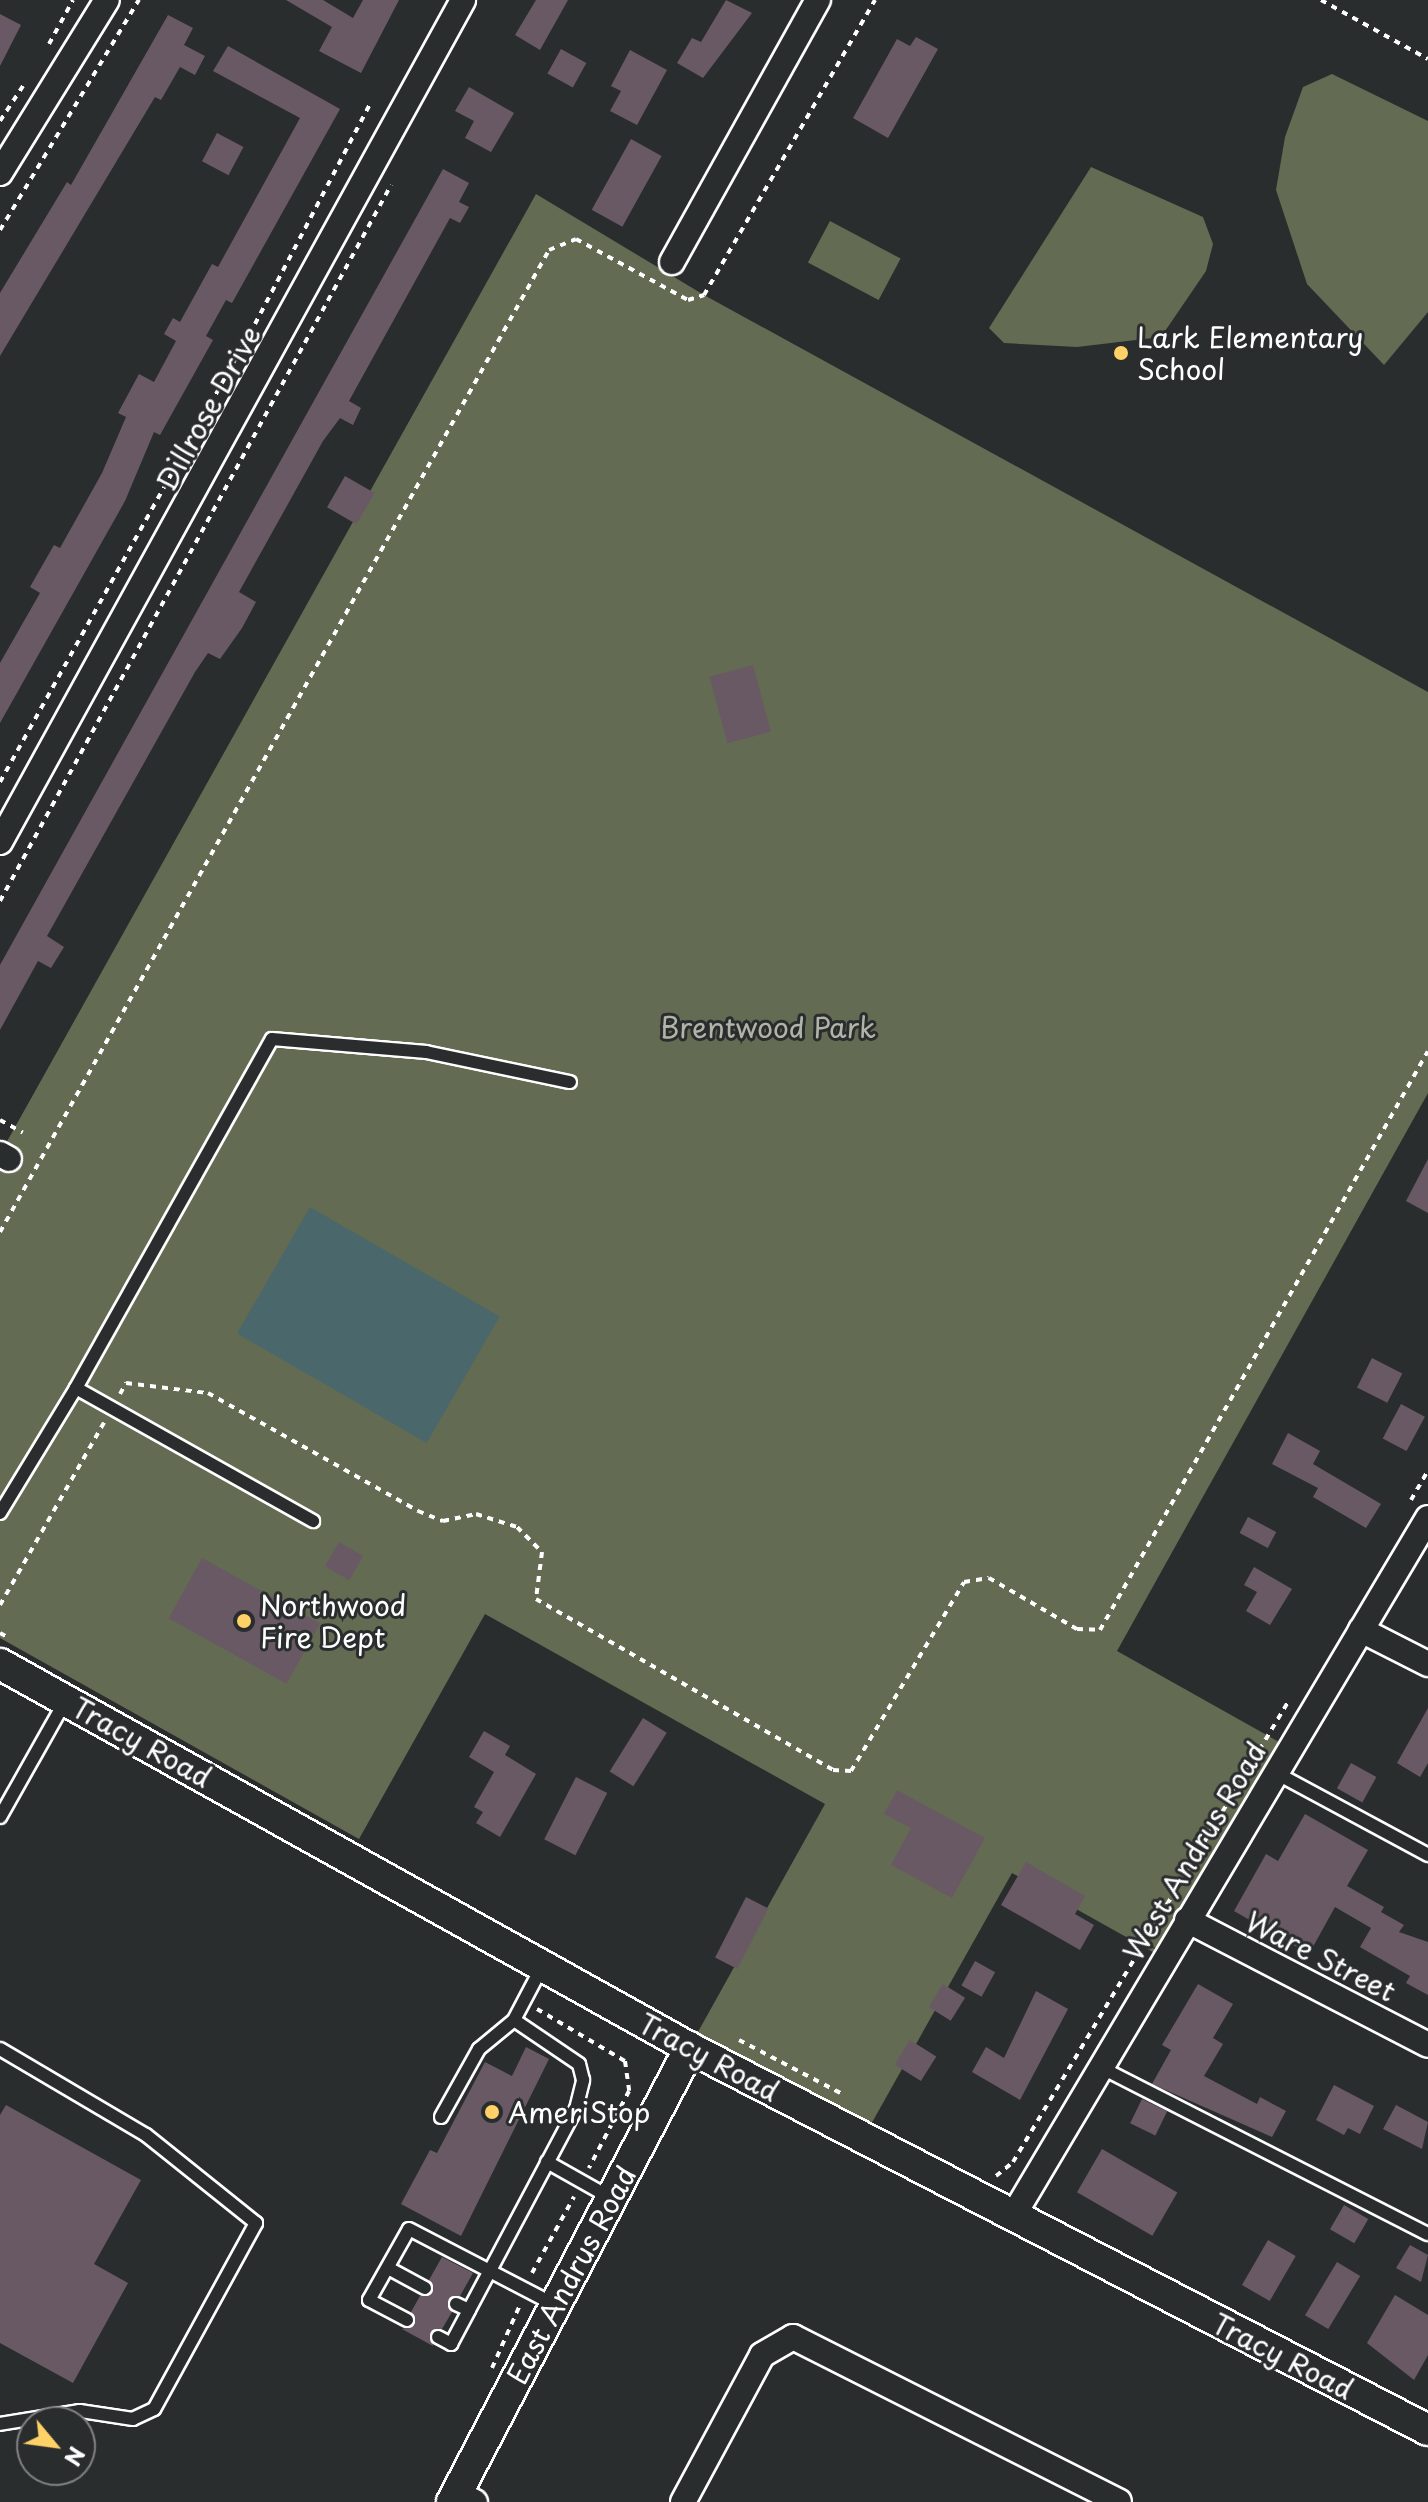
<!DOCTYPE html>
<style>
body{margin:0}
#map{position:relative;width:1428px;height:2502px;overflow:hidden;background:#2a2d2e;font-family:"Playpen Sans",sans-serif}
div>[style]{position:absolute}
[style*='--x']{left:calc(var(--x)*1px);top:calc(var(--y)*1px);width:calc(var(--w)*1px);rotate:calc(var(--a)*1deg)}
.green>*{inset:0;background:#636b52;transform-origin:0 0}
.water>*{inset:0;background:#4a686b;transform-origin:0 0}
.building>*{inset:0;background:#695964;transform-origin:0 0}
.path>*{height:4px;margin-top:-2px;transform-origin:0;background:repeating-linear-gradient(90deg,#fff 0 6px,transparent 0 12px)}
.roads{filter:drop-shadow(2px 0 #fff) drop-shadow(-2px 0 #fff) drop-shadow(0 2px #fff) drop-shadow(0 -2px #fff)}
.service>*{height:12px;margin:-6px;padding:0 6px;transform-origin:6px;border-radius:6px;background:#2a2d2e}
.minor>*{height:24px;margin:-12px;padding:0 12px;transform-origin:12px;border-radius:12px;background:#2a2d2e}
.tertiary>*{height:30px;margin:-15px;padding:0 15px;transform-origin:15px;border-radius:15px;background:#2a2d2e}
.dots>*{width:22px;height:22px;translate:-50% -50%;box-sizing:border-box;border:4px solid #2a2d2e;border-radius:50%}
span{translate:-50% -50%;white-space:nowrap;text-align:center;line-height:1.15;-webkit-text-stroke:6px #2a2d2e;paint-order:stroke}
.poi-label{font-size:28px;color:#fff}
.left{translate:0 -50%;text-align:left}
.street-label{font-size:28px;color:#fff}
.park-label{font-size:28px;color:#b1b5a8}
.north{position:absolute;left:16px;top:2406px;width:80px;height:80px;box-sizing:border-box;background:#2a2d2e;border:2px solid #7f8182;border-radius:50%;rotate:119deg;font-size:22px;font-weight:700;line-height:32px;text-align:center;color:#fff}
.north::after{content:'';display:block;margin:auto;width:28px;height:36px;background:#ffd166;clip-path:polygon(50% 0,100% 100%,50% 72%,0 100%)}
</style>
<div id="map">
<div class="green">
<div style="clip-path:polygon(1332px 74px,1428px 121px,1428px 312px,1384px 365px,1307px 284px,1276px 190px,1285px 137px,1303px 87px)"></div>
<div style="clip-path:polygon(1091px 167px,1203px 217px,1213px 244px,1206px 271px,1161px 337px,1077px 347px,1004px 343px,989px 328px)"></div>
<div style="clip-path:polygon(536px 194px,704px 295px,1428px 692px,1428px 1093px,1117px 1651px,1279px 1742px,1160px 1956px,1012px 1873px,865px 2135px,694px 2039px,825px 1804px,485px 1614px,359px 1839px,0 1638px,0 1154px)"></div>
<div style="left:830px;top:221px;width:80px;height:47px;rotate:28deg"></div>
</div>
<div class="water">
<div style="left:310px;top:1207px;width:219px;height:146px;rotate:30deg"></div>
</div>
<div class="building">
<div style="clip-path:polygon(286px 0,323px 0,353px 18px,363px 0,399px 0,361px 73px,319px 51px,332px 27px)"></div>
<div style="clip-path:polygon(536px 0,568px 0,540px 50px,515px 35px)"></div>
<div style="clip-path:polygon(726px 0,752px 13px,703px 78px,677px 63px,692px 38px,701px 42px)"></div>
<div style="clip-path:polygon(0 14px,21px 25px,0 66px)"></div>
<div style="clip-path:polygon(168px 15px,193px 28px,184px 45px,205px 56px,195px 75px,180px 67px,161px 100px,155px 97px,0 356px,0 293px,67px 182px,71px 185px)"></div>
<div style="clip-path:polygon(916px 37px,938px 49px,888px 138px,853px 118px,897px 39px,910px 46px)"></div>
<div style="clip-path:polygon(228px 46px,340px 109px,232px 303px,226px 300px,206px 336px,213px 340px,160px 435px,154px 432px,125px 501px,0 723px,0 663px,40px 593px,30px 587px,54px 545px,60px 548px,102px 473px,126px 417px,118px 413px,139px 374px,154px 382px,176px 341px,164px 334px,173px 318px,180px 322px,212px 264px,218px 267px,300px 118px,213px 71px)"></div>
<div style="left:561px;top:49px;width:29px;height:28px;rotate:29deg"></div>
<div style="clip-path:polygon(630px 50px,667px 70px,637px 125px,610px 111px,621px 91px,611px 86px)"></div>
<div style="clip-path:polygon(469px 87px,514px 113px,491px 152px,465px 138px,474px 121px,455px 111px)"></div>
<div style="left:217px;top:133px;width:30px;height:32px;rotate:28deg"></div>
<div style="left:631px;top:139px;width:35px;height:81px;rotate:29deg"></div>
<div style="clip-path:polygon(443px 169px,469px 183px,459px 202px,469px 207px,460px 223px,450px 218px,349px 401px,361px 408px,353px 425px,340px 418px,323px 441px,239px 592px,256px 602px,242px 628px,220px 659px,208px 653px,195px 672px,47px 936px,64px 947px,51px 968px,38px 961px,0 1030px,0 965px)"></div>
<div style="left:345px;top:476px;width:34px;height:36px;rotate:30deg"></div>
<div style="left:753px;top:665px;width:69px;height:45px;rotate:75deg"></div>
<div style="clip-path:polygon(1428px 1159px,1428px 1213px,1406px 1201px)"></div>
<div style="left:1372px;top:1358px;width:34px;height:33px;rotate:27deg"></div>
<div style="left:1401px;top:1404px;width:27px;height:39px;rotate:28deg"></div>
<div style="clip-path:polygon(1288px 1433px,1320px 1451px,1313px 1464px,1381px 1504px,1366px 1528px,1313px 1497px,1318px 1488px,1272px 1464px)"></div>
<div style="left:1248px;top:1517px;width:32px;height:18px;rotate:28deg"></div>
<div style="left:339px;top:1542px;width:28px;height:28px;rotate:30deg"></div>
<div style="left:202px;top:1558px;width:135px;height:69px;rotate:29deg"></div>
<div style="clip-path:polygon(1254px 1567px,1292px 1589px,1270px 1625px,1246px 1611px,1257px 1592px,1244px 1585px)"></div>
<div style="clip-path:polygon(1428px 1708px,1428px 1763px,1420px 1777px,1397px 1763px)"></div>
<div style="left:643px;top:1718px;width:28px;height:63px;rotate:32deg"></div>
<div style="clip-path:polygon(484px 1731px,510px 1746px,505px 1755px,536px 1774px,500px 1837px,476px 1823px,483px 1812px,474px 1807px,494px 1772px,469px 1757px)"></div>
<div style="left:1351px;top:1763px;width:29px;height:29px;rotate:29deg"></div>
<div style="left:576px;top:1777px;width:35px;height:70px;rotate:27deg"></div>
<div style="clip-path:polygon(897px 1790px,985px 1838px,952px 1898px,891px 1865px,911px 1828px,884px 1814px)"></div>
<div style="clip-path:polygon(1305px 1814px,1368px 1850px,1347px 1886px,1384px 1907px,1381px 1912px,1404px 1925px,1399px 1932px,1428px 1942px,1428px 1995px,1406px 1983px,1410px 1976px,1360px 1947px,1371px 1928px,1335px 1907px,1309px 1954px,1234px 1911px,1266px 1854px,1278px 1861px)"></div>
<div style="clip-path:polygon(1026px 1862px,1085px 1896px,1075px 1914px,1094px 1925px,1080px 1950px,1001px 1905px)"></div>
<div style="left:746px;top:1897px;width:25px;height:68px;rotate:27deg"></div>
<div style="left:975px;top:1961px;width:23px;height:28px;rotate:29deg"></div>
<div style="left:943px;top:1984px;width:26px;height:27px;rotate:32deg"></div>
<div style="clip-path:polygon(1198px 1984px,1233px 2004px,1213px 2038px,1223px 2044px,1204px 2076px,1257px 2104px,1260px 2097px,1286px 2111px,1272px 2137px,1152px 2084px,1171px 2050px,1162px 2045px)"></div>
<div style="clip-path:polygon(1036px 1991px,1068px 2009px,1020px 2100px,972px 2072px,986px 2047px,1004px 2058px)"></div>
<div style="left:910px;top:2040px;width:31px;height:29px;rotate:32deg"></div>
<div style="clip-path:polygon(526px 2047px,549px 2059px,461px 2236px,401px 2204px,430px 2150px,437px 2153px,485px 2062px,512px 2076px)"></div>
<div style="clip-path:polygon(1334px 2085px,1374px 2106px,1360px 2134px,1348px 2128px,1344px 2135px,1316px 2120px)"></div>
<div style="left:1142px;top:2099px;width:28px;height:27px;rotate:26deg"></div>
<div style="clip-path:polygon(6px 2105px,141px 2180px,94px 2264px,128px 2283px,73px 2383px,0 2343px,0 2115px)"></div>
<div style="clip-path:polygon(1396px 2105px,1428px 2122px,1422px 2149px,1383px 2129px)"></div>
<div style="left:1102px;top:2149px;width:87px;height:50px;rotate:30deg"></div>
<div style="left:1344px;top:2205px;width:28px;height:28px;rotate:30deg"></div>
<div style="left:1268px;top:2240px;width:32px;height:52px;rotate:30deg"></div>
<div style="clip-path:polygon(1410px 2245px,1428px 2255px,1421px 2282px,1396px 2268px)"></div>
<div style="clip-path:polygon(442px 2257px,473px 2273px,460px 2296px,448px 2300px,452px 2312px,442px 2329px,431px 2332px,433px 2346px,402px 2329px,415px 2325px,411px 2312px,420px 2296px,432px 2293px,429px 2280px)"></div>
<div style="left:1337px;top:2262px;width:27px;height:62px;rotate:31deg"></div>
<div style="clip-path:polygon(1395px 2295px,1428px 2315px,1428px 2355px,1414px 2380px,1367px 2343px)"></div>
</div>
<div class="path">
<div style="--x:1321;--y:0;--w:122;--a:28.9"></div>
<div style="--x:49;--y:44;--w:50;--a:-61.4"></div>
<div style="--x:0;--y:121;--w:42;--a:-56.7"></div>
<div style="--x:0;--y:230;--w:269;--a:-58.9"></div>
<div style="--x:255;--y:324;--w:250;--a:-62.4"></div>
<div style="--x:0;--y:782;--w:516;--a:-60.9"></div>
<div style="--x:0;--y:901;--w:816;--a:-61.36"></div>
<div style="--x:0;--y:1120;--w:26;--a:29"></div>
<div style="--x:0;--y:1232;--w:1125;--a:-60.79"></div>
<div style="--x:549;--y:250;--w:29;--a:-22"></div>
<div style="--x:576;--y:239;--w:128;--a:28.6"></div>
<div style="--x:688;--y:300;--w:17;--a:-17"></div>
<div style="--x:704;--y:295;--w:341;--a:-59.9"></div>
<div style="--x:120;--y:1394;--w:13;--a:-61"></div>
<div style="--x:126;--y:1383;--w:83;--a:7"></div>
<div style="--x:208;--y:1393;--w:241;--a:29.3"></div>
<div style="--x:418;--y:1511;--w:27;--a:22"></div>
<div style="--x:443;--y:1521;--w:34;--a:-12"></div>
<div style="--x:476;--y:1514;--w:43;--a:17.6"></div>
<div style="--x:517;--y:1527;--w:35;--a:45"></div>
<div style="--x:542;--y:1552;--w:47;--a:97.3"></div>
<div style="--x:536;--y:1599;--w:343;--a:29.9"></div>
<div style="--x:833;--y:1770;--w:18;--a:3"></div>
<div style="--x:851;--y:1771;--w:220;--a:-59.1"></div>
<div style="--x:964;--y:1582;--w:25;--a:-9"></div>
<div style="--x:989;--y:1578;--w:102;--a:30.1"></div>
<div style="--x:1077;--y:1629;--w:23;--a:2"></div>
<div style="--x:1100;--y:1630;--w:665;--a:-60.47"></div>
<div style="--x:1411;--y:1500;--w:34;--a:-60"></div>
<div style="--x:0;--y:1605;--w:210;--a:-60.3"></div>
<div style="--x:0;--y:1633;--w:10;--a:29"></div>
<div style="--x:537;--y:2009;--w:102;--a:30.6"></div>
<div style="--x:625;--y:2061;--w:30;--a:82"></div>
<div style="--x:629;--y:2091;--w:87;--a:117.5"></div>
<div style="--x:739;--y:2040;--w:119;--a:27.6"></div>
<div style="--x:996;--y:2176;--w:22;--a:-39"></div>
<div style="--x:1013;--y:2162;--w:536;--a:-59.13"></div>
<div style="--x:532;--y:2273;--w:87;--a:-61.1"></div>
<div style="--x:492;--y:2368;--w:67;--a:-66.1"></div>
</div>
<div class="roads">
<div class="service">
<div style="--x:76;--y:1388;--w:400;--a:-60.7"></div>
<div style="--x:272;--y:1039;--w:155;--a:4.8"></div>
<div style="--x:426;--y:1052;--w:147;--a:11.8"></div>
<div style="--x:0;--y:1513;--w:146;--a:-58.7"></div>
<div style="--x:76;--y:1388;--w:272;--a:29.3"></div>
<div style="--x:1276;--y:1773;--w:173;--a:28.3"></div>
<div style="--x:0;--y:1817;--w:134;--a:-60.6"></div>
<div style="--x:0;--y:2049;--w:169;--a:30.5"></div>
<div style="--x:146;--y:2135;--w:141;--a:38.7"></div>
<div style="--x:256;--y:2223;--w:212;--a:118.7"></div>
<div style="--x:154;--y:2409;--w:23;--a:155"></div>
<div style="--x:133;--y:2419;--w:54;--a:-171.4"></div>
<div style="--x:80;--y:2411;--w:81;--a:170.8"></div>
<div style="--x:1100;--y:2067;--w:368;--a:27"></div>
<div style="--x:441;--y:2117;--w:78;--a:-60.8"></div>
<div style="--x:479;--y:2049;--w:45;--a:-39.6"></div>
<div style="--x:547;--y:2162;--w:73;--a:29.4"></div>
<div style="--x:388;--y:2268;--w:42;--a:28.4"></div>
<div style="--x:456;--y:2304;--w:14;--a:25"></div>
<div style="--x:469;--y:2310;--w:228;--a:-62"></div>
<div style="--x:576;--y:2109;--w:30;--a:-76"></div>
<div style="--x:583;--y:2080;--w:16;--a:-104"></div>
<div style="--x:579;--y:2064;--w:78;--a:-145.9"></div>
<div style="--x:514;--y:2020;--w:62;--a:-62.2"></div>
<div style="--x:407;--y:2320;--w:43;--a:-152.2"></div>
<div style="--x:369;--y:2300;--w:81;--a:-60.6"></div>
<div style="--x:409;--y:2229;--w:165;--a:27.5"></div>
<div style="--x:438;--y:2337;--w:15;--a:28"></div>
<div style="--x:451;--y:2344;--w:38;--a:-62"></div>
</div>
<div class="minor">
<div style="--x:0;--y:173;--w:203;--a:-58.3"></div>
<div style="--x:672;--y:262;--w:300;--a:-60.9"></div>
<div style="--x:0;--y:842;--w:961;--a:-61.19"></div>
<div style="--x:0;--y:1154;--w:10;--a:29"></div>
<div style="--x:1361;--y:1630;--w:75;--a:26.9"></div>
<div style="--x:1187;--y:1920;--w:271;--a:27.4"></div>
<div style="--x:1013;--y:2216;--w:812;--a:-59.27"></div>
<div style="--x:457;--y:2493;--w:20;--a:27"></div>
<div style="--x:683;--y:2502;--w:167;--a:-61.7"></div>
<div style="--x:762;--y:2355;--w:36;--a:-30"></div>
<div style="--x:793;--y:2337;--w:365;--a:26.8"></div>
</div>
<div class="tertiary">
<div style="--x:0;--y:1664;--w:790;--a:29.1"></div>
<div style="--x:690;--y:2048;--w:831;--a:27.37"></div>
<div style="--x:452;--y:2502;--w:513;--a:-62.34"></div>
</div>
</div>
<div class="dots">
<div style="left:1121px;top:353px;background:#ffd166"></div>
<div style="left:244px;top:1621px;background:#ffd166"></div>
<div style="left:492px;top:2112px;background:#ffd166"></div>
</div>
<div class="poi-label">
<span class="left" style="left:1137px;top:353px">Lark Elementary<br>School</span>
<span class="left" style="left:260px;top:1621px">Northwood<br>Fire Dept</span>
<span class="left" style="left:508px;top:2112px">AmeriStop</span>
</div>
<div class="street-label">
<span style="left:208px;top:408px;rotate:-61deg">Dillrose Drive</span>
<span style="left:142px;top:1742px;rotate:29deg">Tracy Road</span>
<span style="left:1194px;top:1851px;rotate:-59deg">West Andrus Road</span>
<span style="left:1321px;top:1956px;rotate:27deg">Ware Street</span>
<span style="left:709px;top:2057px;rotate:28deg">Tracy Road</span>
<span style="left:571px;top:2275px;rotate:-62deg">East Andrus Road</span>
<span style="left:1283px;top:2356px;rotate:27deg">Tracy Road</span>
</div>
<div class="park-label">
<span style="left:768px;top:1027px">Brentwood Park</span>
</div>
<div class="north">N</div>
</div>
